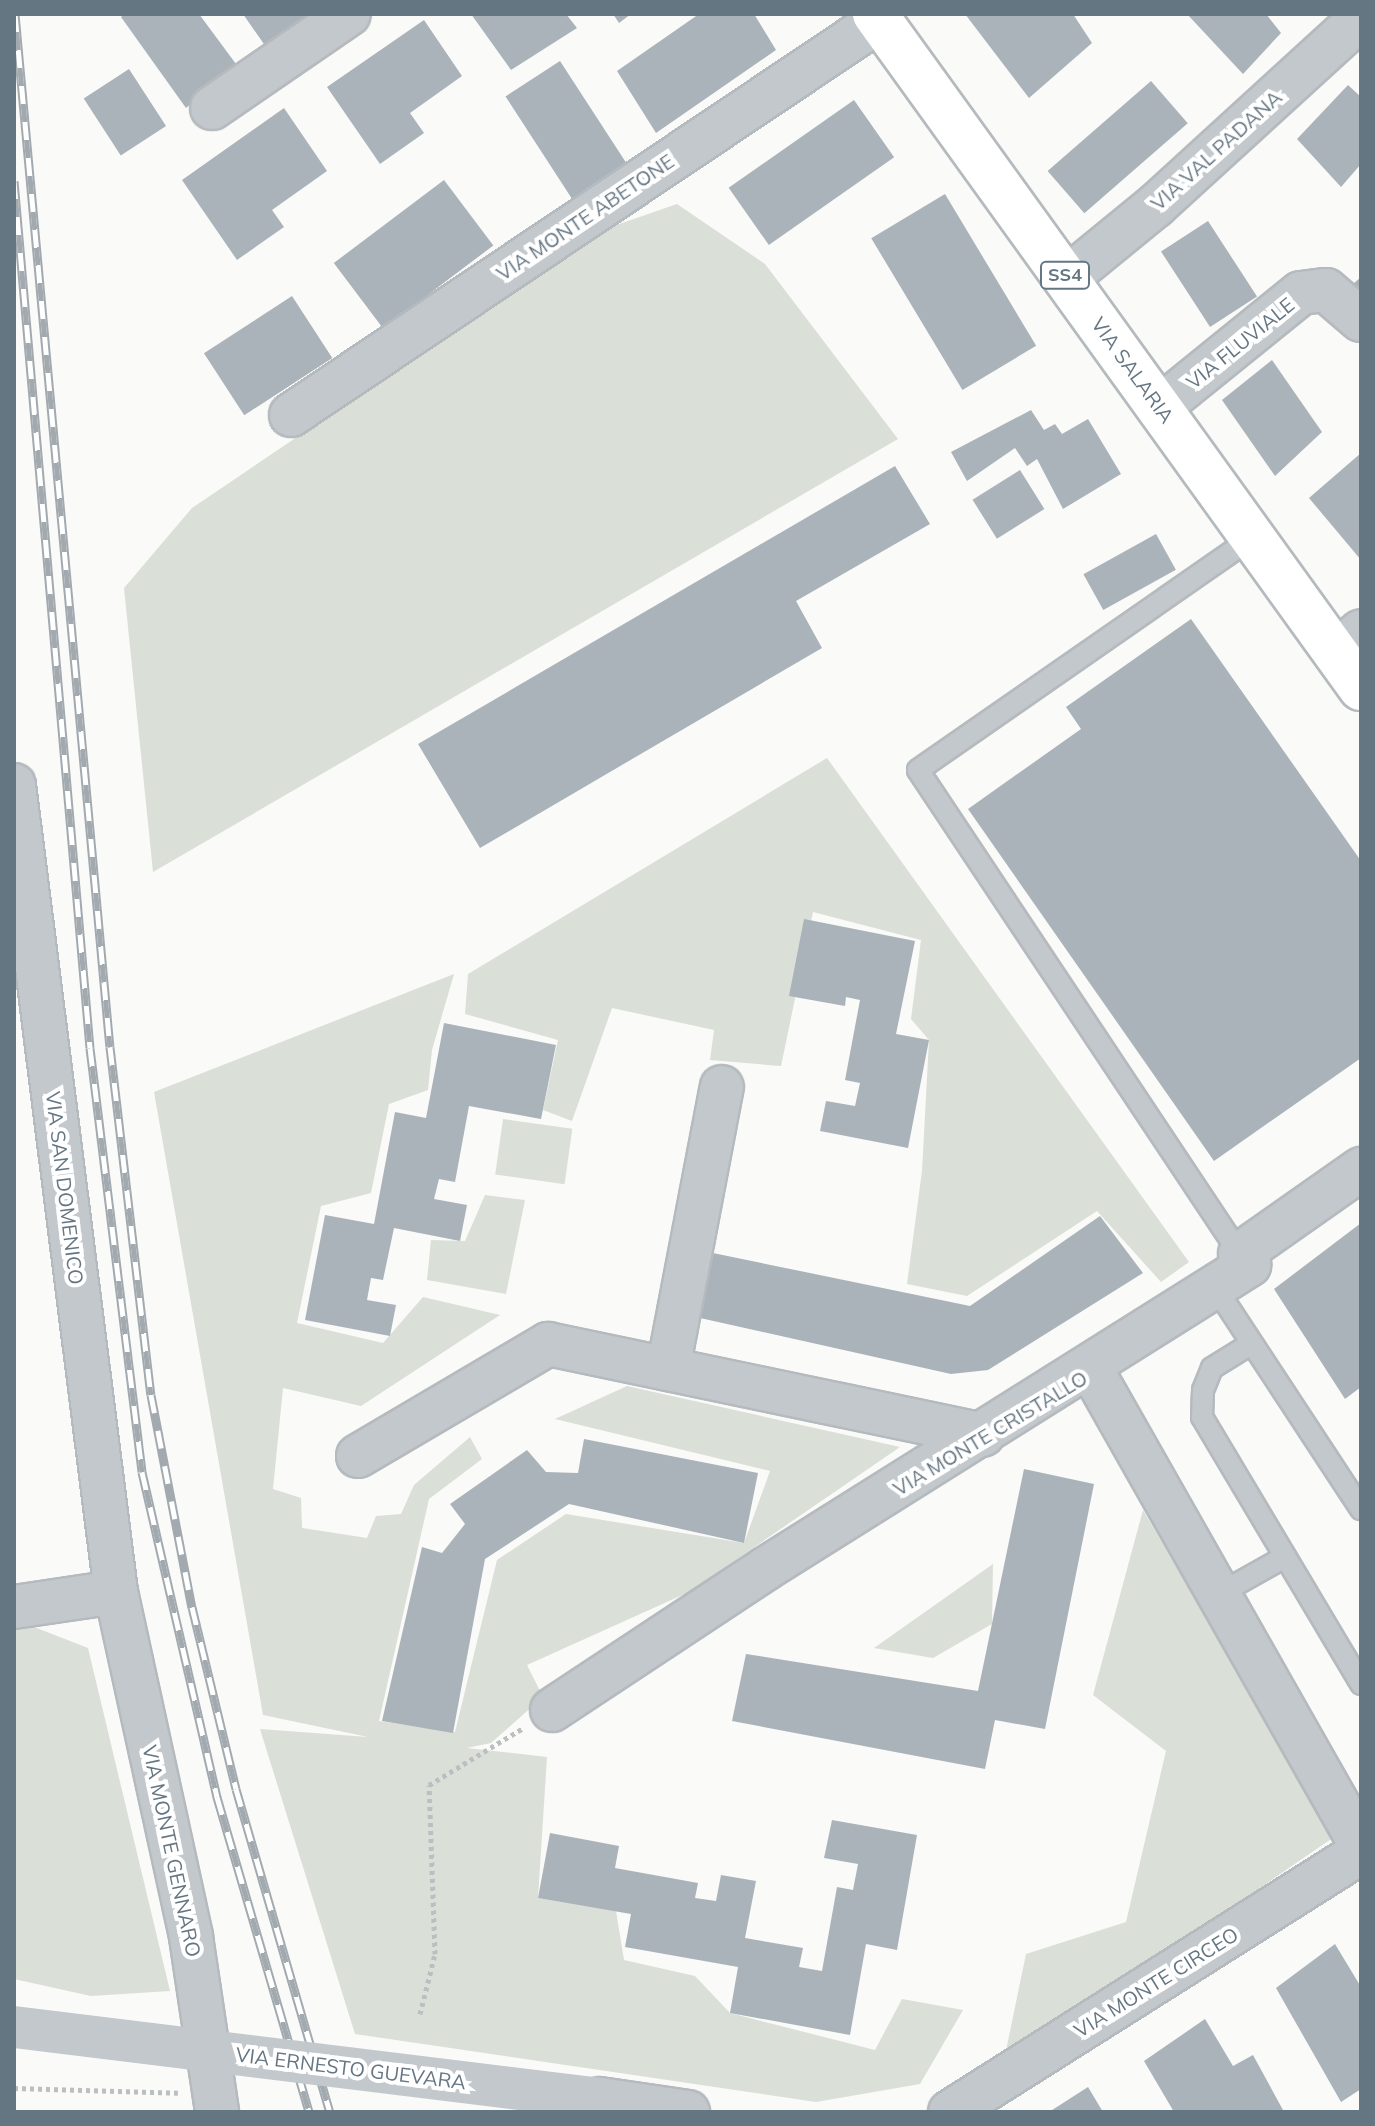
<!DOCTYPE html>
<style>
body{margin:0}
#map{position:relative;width:1375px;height:2126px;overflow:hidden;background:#fafaf8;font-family:Mulish,sans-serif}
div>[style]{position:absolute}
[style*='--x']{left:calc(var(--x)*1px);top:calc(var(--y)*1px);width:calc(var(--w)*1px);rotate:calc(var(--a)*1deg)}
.green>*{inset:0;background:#dadfd7;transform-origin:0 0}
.building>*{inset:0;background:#aab3b9;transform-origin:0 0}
.path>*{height:5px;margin-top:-2.5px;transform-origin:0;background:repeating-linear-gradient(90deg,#bbbfc2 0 4px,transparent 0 8px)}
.roads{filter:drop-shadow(2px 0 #b5babe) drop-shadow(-2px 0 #b5babe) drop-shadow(0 2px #b5babe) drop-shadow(0 -2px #b5babe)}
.lane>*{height:20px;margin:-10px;padding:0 10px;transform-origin:10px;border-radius:10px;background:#c3c8cc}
.street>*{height:42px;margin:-21px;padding:0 21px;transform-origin:21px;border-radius:21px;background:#c3c8cc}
.primary>*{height:44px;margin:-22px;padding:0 22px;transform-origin:22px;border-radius:22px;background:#fff}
.rail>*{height:9px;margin-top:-4.5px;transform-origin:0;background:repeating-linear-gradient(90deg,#fff 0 18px,#a2aab0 0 36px);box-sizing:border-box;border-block:2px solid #a2aab0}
.street-bridge>*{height:42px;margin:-21px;padding:0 21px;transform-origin:21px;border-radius:21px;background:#c3c8cc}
span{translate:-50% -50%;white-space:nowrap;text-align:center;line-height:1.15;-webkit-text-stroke:8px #fff;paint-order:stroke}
.shield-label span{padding:2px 6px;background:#fff;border:2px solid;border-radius:6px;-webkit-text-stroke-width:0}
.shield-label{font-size:18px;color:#657683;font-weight:700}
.street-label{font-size:20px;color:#657683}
.frame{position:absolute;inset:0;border:16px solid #657683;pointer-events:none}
</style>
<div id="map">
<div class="green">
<div style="clip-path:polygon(677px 204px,765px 264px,898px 439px,153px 872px,124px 588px,192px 508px,605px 229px)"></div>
<div style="clip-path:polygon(827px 758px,1189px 1262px,1161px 1282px,1097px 1211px,967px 1296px,907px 1284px,922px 1171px,929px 1040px,911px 1019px,921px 940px,813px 912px,781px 1066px,710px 1060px,714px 1030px,612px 1008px,572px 1121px,543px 1110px,558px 1040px,465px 1014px,468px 974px)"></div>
<div style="clip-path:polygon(454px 974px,432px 1050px,428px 1090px,389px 1104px,371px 1193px,321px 1206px,297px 1323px,383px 1343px,423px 1297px,500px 1315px,361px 1406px,283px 1388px,273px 1489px,301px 1498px,302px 1528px,367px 1538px,376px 1516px,401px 1514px,414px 1485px,470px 1437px,482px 1459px,429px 1499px,379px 1721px,455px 1732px,497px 1560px,566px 1514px,744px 1543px,770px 1471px,555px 1419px,627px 1386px,900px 1447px,689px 1592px,527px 1665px,543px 1697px,491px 1743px,467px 1748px,547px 1757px,538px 1898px,616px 1911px,624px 1960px,695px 1976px,730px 2013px,875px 2050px,902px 1999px,963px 2010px,920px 2084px,816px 2102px,355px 2034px,260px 1729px,368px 1737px,263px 1715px,154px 1092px)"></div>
<div style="left:503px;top:1119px;width:70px;height:56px;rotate:8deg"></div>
<div style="clip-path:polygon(485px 1195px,525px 1200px,506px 1294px,427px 1280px,431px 1240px,465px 1241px)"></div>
<div style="clip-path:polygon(1143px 1510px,1334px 1837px,1003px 2065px,1026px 1954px,1126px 1922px,1166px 1751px,1093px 1695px)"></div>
<div style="clip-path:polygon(993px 1564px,992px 1624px,933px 1658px,874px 1648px)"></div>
<div style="clip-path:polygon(24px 1623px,88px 1648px,170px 1991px,91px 1996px,14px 1979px,14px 1627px)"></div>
</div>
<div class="building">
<div style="clip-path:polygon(125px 14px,199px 14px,236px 64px,186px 108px,121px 17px)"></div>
<div style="clip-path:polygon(243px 14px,308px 14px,266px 47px)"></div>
<div style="clip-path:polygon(471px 14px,566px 14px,577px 28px,511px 70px)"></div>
<div style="clip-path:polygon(613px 14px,631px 14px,619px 23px)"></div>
<div style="clip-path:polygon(699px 14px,754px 14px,776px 50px,656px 133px,617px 71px)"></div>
<div style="clip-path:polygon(965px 14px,1073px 14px,1092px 43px,1029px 98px)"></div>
<div style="clip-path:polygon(1187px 14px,1266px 14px,1281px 33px,1243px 74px)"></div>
<div style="clip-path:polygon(424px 20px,462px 76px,410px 113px,424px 133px,380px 164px,327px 87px)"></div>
<div style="left:560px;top:61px;width:128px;height:65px;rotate:57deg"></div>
<div style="left:129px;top:69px;width:68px;height:54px;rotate:57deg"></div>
<div style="left:1151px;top:81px;width:56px;height:137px;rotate:49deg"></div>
<div style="clip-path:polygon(1348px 85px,1361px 97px,1361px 164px,1341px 187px,1297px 139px)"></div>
<div style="left:854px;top:100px;width:70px;height:153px;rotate:55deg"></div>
<div style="clip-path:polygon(284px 108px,327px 171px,272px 210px,284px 227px,237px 260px,182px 180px)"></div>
<div style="left:444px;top:180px;width:82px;height:138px;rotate:53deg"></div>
<div style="left:945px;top:194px;width:177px;height:86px;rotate:59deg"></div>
<div style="left:1208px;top:221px;width:90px;height:56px;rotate:57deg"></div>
<div style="clip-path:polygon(1361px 277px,1361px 297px,1352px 285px)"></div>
<div style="left:292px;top:296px;width:74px;height:105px;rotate:57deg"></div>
<div style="clip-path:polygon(1272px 360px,1322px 432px,1275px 476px,1222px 400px)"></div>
<div style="clip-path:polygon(1031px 410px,1044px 430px,1055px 424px,1062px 434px,1088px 419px,1121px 474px,1063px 509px,1037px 459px,1027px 466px,1015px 448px,967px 481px,951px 452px)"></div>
<div style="clip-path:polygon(1361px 453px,1361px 560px,1309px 498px)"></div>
<div style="clip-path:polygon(895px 466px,930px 524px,796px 601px,822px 648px,480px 848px,418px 744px)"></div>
<div style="left:1020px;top:470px;width:46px;height:56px;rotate:58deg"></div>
<div style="left:1156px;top:534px;width:41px;height:83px;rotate:61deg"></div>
<div style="clip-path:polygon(1191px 619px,1361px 861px,1361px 1058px,1214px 1161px,968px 809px,1081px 729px,1066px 707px)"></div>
<div style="clip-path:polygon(804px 919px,915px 941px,896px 1034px,929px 1040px,908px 1148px,820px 1131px,826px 1101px,855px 1106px,860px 1083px,845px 1080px,860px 1000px,846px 997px,845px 1006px,789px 996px)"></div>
<div style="clip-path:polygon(444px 1023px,556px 1045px,541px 1119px,469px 1106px,455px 1182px,439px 1179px,434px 1199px,467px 1205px,460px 1241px,394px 1228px,383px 1280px,371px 1278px,367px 1300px,396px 1305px,390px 1336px,305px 1320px,325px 1215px,374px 1224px,395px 1112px,426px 1118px)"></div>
<div style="clip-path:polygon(1100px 1216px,1143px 1273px,988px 1370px,951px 1374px,691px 1316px,708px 1252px,970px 1306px)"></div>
<div style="clip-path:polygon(1361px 1223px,1361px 1387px,1345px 1399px,1274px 1289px)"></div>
<div style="clip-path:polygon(584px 1439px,758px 1473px,744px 1543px,569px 1504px,485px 1559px,453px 1733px,382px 1721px,422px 1547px,442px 1553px,465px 1524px,450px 1504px,527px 1450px,546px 1472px,578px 1473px)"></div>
<div style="clip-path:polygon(1024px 1469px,1094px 1484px,1045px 1729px,995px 1720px,985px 1769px,732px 1721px,746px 1654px,978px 1691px)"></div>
<div style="clip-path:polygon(832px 1820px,917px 1835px,897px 1950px,866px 1944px,850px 2035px,730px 2013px,738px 1967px,625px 1947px,631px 1914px,538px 1898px,550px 1833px,619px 1846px,615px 1868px,698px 1883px,695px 1898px,716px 1901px,721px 1875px,756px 1881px,745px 1938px,803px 1948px,799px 1967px,822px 1971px,837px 1887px,853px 1890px,858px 1864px,824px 1858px)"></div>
<div style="clip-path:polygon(1335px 1944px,1361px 1987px,1361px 2089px,1341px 2102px,1276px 1988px)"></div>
<div style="clip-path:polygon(1205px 2019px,1233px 2066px,1253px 2055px,1283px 2110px,1174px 2112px,1144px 2061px)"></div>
<div style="clip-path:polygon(1088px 2087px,1103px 2112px,1049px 2112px)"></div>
</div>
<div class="path">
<div style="--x:420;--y:2014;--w:62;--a:-76"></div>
<div style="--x:435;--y:1954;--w:169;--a:-92"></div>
<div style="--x:429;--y:1785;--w:110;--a:-31.2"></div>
<div style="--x:14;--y:2088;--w:164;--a:1.7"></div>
</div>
<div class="roads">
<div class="lane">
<div style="--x:1240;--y:1254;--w:581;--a:-123.64"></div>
<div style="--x:918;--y:770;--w:408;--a:-34.8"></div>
<div style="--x:1215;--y:1287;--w:266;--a:56.7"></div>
<div style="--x:1249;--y:1345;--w:44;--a:148.1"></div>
<div style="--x:1212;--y:1368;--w:24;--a:112"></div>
<div style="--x:1203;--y:1390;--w:27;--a:92"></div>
<div style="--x:1202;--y:1417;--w:311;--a:59.2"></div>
<div style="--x:1219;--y:1594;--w:76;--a:-29.3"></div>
</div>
<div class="street">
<div style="--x:212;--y:108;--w:166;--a:-34.5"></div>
<div style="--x:1067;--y:278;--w:114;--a:-39.3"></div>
<div style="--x:1155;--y:206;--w:279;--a:-42.4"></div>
<div style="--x:1160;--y:407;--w:181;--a:-39"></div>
<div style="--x:1301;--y:293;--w:25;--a:-7"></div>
<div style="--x:1326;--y:290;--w:46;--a:40.6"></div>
<div style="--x:291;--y:415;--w:709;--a:-33.85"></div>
<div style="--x:1336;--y:653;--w:33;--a:-41"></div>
<div style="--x:14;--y:785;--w:813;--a:82.8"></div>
<div style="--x:116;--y:1592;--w:353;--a:77.7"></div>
<div style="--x:191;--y:1937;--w:177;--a:81.5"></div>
<div style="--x:668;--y:1369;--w:287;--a:-79.2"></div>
<div style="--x:1091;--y:1369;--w:547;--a:60.44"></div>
<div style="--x:358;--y:1456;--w:221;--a:-30.5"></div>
<div style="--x:548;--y:1344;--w:444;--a:11.8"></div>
<div style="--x:14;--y:1607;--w:103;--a:-8.4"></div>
<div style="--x:552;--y:1710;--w:255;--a:-33.5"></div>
<div style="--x:765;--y:1569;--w:572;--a:-32.13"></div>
<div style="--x:1249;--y:1265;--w:14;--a:-129"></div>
<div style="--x:1240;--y:1254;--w:148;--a:-35.1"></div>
<div style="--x:600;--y:2099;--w:89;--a:8.4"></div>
<div style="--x:950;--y:2112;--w:486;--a:-32.3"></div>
</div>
<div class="primary">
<div style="--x:875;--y:14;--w:831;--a:54.21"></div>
</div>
</div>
<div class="rail">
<div style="--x:15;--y:14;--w:1037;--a:84.75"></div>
<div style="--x:110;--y:1047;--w:350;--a:83.3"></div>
<div style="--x:151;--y:1395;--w:216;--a:79.1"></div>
<div style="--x:192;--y:1607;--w:187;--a:76.4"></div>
<div style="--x:236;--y:1789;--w:336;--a:73.8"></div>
<div style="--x:14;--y:181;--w:870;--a:84.99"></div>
<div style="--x:90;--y:1048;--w:427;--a:83"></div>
<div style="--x:142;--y:1472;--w:334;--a:77"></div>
<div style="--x:217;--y:1797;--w:328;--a:73.7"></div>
</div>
<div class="street-bridge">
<div style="--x:14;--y:2027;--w:590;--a:7"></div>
</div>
<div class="shield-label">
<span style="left:1065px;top:275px">SS4</span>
</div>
<div class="street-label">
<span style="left:1216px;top:150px;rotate:-42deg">VIA VAL PADANA</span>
<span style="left:585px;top:217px;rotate:-34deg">VIA MONTE ABETONE</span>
<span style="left:1240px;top:343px;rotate:-39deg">VIA FLUVIALE</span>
<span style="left:1133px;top:370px;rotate:54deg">VIA SALARIA</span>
<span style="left:65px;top:1188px;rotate:83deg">VIA SAN DOMENICO</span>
<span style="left:990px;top:1433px;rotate:-31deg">VIA MONTE CRISTALLO</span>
<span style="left:172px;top:1851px;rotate:78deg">VIA MONTE GENNARO</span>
<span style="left:1156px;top:1982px;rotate:-32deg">VIA MONTE CIRCEO</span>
<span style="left:351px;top:2068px;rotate:7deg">VIA ERNESTO GUEVARA</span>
</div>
<div class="frame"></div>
</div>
